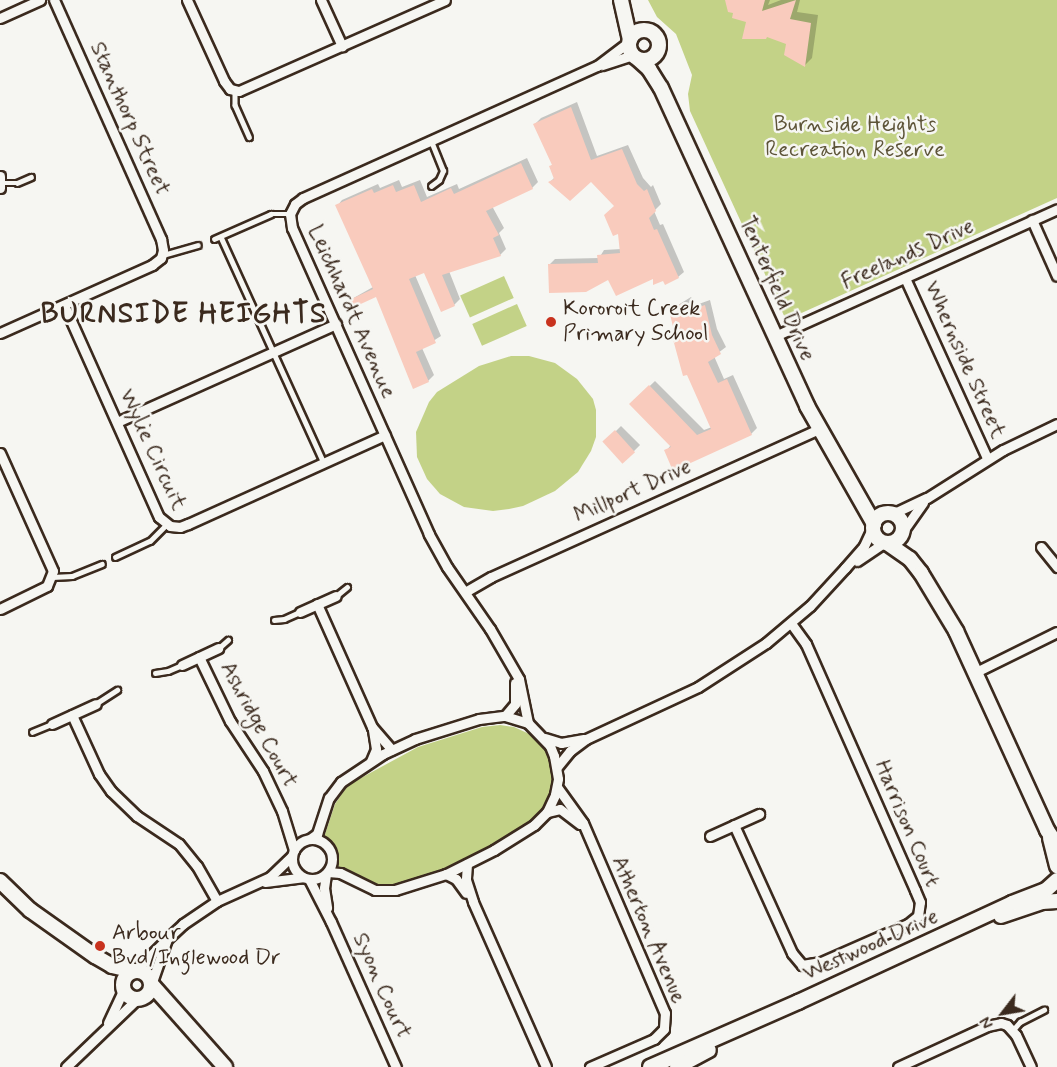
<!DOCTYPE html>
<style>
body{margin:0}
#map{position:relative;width:1057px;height:1067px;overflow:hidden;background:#f6f6f2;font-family:Mynerve,sans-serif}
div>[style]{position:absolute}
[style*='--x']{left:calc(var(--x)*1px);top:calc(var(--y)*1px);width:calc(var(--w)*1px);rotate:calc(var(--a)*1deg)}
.green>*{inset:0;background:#c3d287;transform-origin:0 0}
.shadow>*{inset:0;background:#0003;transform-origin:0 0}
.building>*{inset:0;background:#f9cbbd;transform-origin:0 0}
.roads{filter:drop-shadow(2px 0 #3b2a1e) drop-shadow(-2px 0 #3b2a1e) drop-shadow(0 2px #3b2a1e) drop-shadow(0 -2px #3b2a1e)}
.lane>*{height:4.5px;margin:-2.25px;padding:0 2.25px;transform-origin:2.25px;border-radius:2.25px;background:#f6f6f2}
.street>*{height:9px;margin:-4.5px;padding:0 4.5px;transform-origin:4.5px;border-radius:4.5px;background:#f6f6f2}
.street>.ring{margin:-4.5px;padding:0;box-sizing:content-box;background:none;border:9px solid #f6f6f2;border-radius:50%}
.secondary>*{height:14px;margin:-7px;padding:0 7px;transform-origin:7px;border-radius:7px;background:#f6f6f2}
.secondary>.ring{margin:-7px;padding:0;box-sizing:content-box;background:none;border:14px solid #f6f6f2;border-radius:50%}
.dots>*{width:16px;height:16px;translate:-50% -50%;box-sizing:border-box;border:3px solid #f6f6f2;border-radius:50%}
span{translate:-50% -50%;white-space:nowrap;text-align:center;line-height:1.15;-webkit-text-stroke:5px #f6f6f2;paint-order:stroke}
.street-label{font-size:22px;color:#3b2a1e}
.park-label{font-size:22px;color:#5d5438}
.poi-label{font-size:22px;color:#3b2a1e}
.left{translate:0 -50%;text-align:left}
.district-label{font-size:28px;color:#3b2a1e;font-weight:700;letter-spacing:1.5px}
.north{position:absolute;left:973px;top:983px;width:60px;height:60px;-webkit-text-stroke:4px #f6f6f2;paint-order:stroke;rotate:239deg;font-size:16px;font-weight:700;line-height:24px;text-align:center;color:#3b2a1e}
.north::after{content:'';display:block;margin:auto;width:21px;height:27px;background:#3b2a1e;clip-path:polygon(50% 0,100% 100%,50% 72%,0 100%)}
</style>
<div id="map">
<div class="green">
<div style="clip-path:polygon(648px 0,1057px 0,1057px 198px,786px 320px,690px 111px,688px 94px,692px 75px,676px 34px,657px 17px)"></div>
<div style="left:504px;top:276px;width:24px;height:48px;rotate:66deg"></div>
<div style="left:517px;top:304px;width:24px;height:49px;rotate:66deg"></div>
<div style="clip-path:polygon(511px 356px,529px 356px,555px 363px,577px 379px,593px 399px,596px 410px,596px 437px,591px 451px,578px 472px,555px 491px,523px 506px,509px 509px,493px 511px,464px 507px,440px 494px,427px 479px,417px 457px,416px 432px,429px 402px,437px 392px,479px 366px)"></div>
<div style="clip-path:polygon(500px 725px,514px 727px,536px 737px,549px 755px,554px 773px,552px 796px,539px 817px,469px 860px,400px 887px,375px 887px,338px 870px,335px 851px,323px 840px,335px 804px,348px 785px,418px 747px,482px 727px)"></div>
</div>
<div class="shadow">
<div style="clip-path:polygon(727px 0,770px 0,768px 5px,781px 0,800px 0,797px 12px,818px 15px,812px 58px,805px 65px,788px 43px,735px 12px)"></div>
<div style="clip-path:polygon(577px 102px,597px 156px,628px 145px,643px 178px,651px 187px,653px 185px,661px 204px,654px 211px,660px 225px,663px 224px,684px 272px,678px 277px,609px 278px,549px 265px,555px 259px,599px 258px,604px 250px,621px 249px,616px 206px,591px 179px,550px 182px,555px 177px,550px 167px,553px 164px,535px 124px,541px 118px)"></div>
<div style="clip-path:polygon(527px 158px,538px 182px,532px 188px,492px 206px,504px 228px,499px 233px,506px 249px,500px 255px,449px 271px,460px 299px,454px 305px,424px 271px,415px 275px,441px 336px,422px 348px,434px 375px,428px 381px,377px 295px,350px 300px,373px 287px,337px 206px,342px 200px,378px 184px,380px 188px,399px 180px,402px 187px,420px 180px,427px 197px,457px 184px,459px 189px)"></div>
<div style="clip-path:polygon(691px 297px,696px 305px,710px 300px,717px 329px,726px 347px,714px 356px,724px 379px,733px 375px,757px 428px,751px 434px,666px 451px,671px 445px,631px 404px,655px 381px,704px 430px,712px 427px,670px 310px)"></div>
<div style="left:621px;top:426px;width:27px;height:23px;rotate:45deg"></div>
</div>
<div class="building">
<div style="clip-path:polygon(725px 0,765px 0,762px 11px,796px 0,790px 19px,811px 23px,805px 67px,784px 55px,786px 44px,767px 37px,766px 39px,742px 39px,746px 22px,732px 18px,733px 13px,728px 12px)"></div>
<div style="clip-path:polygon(571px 107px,591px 160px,622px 149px,637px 184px,644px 191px,647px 189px,656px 211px,649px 218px,654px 230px,657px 229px,679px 278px,665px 285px,663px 281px,653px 285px,653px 279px,616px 296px,608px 280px,586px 292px,549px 293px,548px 264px,598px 263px,597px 255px,620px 253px,618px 234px,613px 236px,604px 215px,614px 206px,591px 182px,570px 201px,548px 182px,554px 179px,549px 166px,552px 165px,533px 124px)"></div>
<div style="clip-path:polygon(521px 163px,533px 189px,486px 211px,499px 235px,493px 238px,501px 256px,442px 275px,455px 306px,441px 312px,424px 273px,409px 279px,436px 343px,416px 352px,429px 382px,413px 389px,376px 297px,352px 308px,349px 300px,373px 289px,335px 205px,372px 189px,374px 193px,393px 185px,396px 192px,414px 185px,421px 202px,451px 188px,454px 194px)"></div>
<div style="clip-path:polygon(685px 302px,690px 310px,705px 305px,712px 335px,721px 354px,708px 362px,718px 383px,727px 379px,752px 435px,673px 471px,664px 450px,671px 447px,629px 404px,649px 385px,697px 435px,711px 429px,687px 375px,683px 376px,671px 332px,674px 331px,669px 310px)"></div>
<div style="left:615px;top:430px;width:30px;height:17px;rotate:48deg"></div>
</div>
<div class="roads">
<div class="lane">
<div style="--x:235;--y:90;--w:15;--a:90"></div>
<div style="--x:235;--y:105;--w:35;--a:66"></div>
<div style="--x:1;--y:183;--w:16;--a:0"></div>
<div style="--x:17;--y:183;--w:15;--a:-23"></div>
<div style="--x:431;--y:186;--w:10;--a:-37"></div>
<div style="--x:439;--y:180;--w:10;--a:-66"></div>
<div style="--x:443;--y:171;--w:32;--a:-112"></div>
<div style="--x:221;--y:237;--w:248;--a:65.5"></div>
<div style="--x:214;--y:239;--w:62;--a:-23.7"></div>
<div style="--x:271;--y:214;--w:18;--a:0"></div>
<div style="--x:163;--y:255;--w:36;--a:-16"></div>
<div style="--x:115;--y:557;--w:38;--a:-25"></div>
<div style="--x:150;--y:541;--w:23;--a:-45"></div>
<div style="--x:52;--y:577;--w:20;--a:-3"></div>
<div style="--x:72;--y:576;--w:32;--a:-22"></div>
<div style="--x:336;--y:596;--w:14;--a:-39"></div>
<div style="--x:274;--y:620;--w:10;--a:-6"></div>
<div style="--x:284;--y:619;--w:17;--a:-24"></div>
<div style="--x:219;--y:648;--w:12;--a:-42"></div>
<div style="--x:155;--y:673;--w:13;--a:-9"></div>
<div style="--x:168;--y:671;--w:15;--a:-23"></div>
<div style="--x:97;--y:703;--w:24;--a:-33"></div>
<div style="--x:32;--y:732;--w:22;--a:-22"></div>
<div style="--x:1013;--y:1030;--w:11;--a:-49"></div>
<div style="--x:1020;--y:1022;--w:27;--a:-27"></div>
</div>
<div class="street">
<div style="--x:187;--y:0;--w:89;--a:65.4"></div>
<div style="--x:224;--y:81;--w:10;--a:53"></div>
<div style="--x:230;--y:89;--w:9;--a:13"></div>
<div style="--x:239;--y:91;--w:225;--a:-23.8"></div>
<div style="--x:321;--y:0;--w:51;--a:65.5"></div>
<div style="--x:0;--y:18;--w:44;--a:-24.2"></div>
<div style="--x:602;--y:65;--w:33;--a:-18"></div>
<div style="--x:0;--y:176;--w:12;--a:90"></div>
<div style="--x:1032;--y:220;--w:61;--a:65.9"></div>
<div style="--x:905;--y:278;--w:198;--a:65.5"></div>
<div style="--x:64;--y:305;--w:232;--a:65.9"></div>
<div style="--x:159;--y:517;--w:14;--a:39"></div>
<div style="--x:170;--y:526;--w:10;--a:6"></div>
<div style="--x:180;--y:527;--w:9;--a:-21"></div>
<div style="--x:188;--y:524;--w:216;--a:-24.3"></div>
<div style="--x:0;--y:333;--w:167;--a:-24.1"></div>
<div style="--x:152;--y:265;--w:11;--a:-38"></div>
<div style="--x:161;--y:258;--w:8;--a:-76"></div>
<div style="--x:163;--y:250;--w:11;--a:-100"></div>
<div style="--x:161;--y:239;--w:262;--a:-114.1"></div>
<div style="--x:775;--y:336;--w:309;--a:-24.2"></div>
<div style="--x:117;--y:422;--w:240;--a:-24.1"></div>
<div style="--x:0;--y:453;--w:129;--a:65.8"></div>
<div style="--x:53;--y:571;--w:16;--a:112"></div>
<div style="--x:47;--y:586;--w:52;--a:153.9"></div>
<div style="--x:892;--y:514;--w:38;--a:-25"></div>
<div style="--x:927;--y:498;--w:90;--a:-32.3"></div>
<div style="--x:1003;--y:450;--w:60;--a:-25.7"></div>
<div style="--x:903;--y:531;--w:35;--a:-55"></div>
<div style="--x:1041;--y:547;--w:26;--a:51"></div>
<div style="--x:857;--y:561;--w:32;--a:-34"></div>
<div style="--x:465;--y:592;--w:30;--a:-30"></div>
<div style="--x:491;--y:577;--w:360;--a:-24.3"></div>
<div style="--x:317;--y:604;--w:135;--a:65.9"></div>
<div style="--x:372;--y:727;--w:30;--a:49"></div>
<div style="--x:300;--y:612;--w:39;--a:-24"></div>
<div style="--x:199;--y:657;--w:71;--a:64.2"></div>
<div style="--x:230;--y:721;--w:60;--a:56.6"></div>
<div style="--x:263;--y:771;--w:44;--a:64.6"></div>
<div style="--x:282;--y:811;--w:41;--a:72.9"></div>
<div style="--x:182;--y:665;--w:40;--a:-25"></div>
<div style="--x:976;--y:672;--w:90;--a:-26.3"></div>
<div style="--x:72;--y:715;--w:65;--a:65.4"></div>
<div style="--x:99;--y:774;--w:21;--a:55"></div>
<div style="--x:111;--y:791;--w:36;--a:44"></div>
<div style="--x:137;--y:816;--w:50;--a:33.7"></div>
<div style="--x:179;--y:844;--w:28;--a:51"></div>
<div style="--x:197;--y:866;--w:40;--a:60.3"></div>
<div style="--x:505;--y:716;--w:16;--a:-50"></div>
<div style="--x:515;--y:704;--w:21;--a:-90"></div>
<div style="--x:528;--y:723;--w:45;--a:-101.6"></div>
<div style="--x:519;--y:679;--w:58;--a:-120.1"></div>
<div style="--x:490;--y:629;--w:75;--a:-124.7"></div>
<div style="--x:447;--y:567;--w:38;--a:-119"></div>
<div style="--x:429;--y:534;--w:335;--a:-114.1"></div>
<div style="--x:292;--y:228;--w:14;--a:-98"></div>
<div style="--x:290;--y:214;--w:11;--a:-63"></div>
<div style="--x:295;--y:204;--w:10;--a:-37"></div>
<div style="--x:303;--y:198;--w:322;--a:-24.2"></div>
<div style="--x:597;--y:66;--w:40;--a:-37"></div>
<div style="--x:52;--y:724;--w:48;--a:-24.4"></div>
<div style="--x:545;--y:738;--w:17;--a:17"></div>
<div style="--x:561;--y:743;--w:23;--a:-10"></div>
<div style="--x:371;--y:761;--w:13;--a:-67"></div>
<div style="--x:376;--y:749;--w:20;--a:-99"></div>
<div style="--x:557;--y:767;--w:21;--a:-51"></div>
<div style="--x:570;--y:751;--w:20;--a:-37"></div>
<div style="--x:586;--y:739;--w:123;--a:-24.9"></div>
<div style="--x:698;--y:687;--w:81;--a:-32.9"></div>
<div style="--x:766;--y:643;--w:57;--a:-40.1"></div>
<div style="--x:810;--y:606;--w:52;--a:-47.4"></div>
<div style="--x:845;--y:568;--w:29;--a:-49"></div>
<div style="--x:864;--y:546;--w:23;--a:-65"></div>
<div style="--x:557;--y:787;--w:44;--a:54.2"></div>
<div style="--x:583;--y:823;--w:207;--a:66.7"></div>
<div style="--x:665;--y:1013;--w:16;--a:94"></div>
<div style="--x:664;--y:1029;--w:14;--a:135"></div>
<div style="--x:654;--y:1039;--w:70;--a:156.4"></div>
<div style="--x:547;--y:812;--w:13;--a:-13"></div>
<div style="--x:560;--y:809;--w:25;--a:37"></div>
<div style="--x:734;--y:825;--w:141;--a:65.6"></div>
<div style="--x:792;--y:953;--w:16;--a:50"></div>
<div style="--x:802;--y:965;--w:19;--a:-9"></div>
<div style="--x:821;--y:962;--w:95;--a:-23.6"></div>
<div style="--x:908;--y:924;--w:13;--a:-39"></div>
<div style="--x:918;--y:916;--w:14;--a:-82"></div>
<div style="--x:920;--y:902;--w:13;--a:-113"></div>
<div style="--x:915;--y:890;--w:269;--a:-113.9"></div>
<div style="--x:806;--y:644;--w:26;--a:-126"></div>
<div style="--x:710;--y:836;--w:54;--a:-24.2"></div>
<div style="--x:310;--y:839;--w:9;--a:-36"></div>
<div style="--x:317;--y:834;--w:38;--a:-72"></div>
<div style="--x:329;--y:798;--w:20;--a:-53"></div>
<div style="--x:341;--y:782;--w:50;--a:-33.7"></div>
<div style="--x:383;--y:754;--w:35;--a:-25"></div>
<div style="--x:415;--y:739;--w:67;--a:-17.4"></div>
<div style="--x:479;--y:719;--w:26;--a:-7"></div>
<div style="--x:505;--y:716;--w:24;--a:17"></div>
<div style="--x:528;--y:723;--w:32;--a:46"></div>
<div style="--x:550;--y:746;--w:11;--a:68"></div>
<div style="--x:554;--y:756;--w:23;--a:80"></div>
<div style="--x:558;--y:779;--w:16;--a:101"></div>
<div style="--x:555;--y:795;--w:19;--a:115"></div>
<div style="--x:547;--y:812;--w:18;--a:135"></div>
<div style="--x:534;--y:825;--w:47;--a:148"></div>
<div style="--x:494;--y:850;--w:54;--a:153.4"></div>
<div style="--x:446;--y:874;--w:53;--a:162.6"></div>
<div style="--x:395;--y:890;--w:20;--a:180"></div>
<div style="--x:375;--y:890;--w:39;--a:-154"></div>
<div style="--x:340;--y:873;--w:12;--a:-175"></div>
<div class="ring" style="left:292px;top:839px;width:31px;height:31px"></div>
<div style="--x:467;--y:864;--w:16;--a:94"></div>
<div style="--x:466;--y:880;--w:23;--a:72"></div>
<div style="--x:473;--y:902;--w:180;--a:66.1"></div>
<div style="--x:326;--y:874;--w:14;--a:98"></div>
<div style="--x:324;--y:888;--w:20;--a:81"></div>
<div style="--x:446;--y:874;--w:11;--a:27"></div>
<div style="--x:456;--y:879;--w:17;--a:54"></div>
<div style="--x:309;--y:879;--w:48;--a:62.9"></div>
<div style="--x:331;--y:922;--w:159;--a:65.9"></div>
<div style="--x:265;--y:882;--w:38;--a:-7"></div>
<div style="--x:136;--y:970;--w:38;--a:-45"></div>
<div style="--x:152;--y:982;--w:46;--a:-70.8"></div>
<div style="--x:167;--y:939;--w:22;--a:-43"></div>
<div style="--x:183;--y:924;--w:41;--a:-34.1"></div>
<div style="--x:217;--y:901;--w:58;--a:-24.4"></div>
<div style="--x:270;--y:877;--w:30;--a:-44"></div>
<div style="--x:108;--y:1023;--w:38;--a:-65"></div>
<div style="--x:66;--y:1067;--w:98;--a:-43.8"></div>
<div style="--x:898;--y:1067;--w:98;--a:-24.7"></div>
<div style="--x:987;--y:1026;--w:14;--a:-12"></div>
<div style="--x:1001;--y:1023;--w:6;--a:18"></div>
<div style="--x:1007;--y:1025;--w:13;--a:48"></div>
<div style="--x:1016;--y:1035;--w:35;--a:65"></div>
</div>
<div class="secondary">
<div style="--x:621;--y:0;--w:41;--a:77.3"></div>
<div class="ring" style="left:629px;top:30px;width:16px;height:16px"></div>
<div style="--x:638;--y:59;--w:15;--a:42"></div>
<div style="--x:649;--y:69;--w:22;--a:58"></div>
<div style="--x:661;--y:88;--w:350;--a:65.3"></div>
<div style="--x:807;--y:406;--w:136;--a:60.4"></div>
<div class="ring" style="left:873px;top:513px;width:16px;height:16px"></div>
<div style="--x:887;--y:543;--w:28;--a:35"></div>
<div style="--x:910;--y:559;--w:18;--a:52"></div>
<div style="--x:921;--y:573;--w:68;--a:58.9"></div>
<div style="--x:956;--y:631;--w:219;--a:65.4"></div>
<div style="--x:1047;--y:830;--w:18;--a:56"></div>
<div style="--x:1050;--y:838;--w:29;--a:76"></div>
<div style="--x:0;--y:881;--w:42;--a:44"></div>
<div style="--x:30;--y:910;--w:80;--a:35.3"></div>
<div style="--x:95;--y:956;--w:20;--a:30"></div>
<div style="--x:112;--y:966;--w:23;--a:13"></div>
<div style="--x:1001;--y:916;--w:43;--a:-18.9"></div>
<div style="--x:1042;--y:902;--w:15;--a:-4"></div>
<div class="ring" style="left:123px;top:971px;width:14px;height:14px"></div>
<div style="--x:152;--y:985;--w:110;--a:48.3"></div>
<div style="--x:650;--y:1067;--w:162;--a:-23.7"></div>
<div style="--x:798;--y:1002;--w:236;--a:-24.8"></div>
<div style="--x:1012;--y:903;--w:36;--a:-21"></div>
<div style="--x:1046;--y:890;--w:15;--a:-42"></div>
<div style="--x:677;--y:1067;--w:36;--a:-28"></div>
</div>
</div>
<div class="dots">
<div style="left:551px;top:322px;background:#c8321e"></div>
<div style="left:100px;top:946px;background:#c8321e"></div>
</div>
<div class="street-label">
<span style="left:129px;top:119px;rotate:66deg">Stanthorp Street</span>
<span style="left:908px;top:255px;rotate:-24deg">Freelands Drive</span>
<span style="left:776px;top:289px;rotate:66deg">Tenterfield Drive</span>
<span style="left:351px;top:312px;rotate:66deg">Leichhardt Avenue</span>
<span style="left:964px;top:360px;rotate:66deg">Whernside Street</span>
<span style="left:152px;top:450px;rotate:65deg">Wylie Circuit</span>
<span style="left:633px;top:492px;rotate:-24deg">Millport Drive</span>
<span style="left:258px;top:725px;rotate:62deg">Ashridge Court</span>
<span style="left:906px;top:824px;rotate:67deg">Harrison Court</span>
<span style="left:648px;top:930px;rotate:67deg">Atherton Avenue</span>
<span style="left:871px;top:946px;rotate:-24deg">Westwood Drive</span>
<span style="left:381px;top:986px;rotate:66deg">Syon Court</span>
</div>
<div class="park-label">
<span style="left:855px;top:138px">Burnside Heights<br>Recreation Reserve</span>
</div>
<div class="poi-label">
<span class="left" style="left:563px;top:322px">Kororoit Creek<br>Primary School</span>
<span class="left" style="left:112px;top:946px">Arbour<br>Bvd/Inglewood Dr</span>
</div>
<div class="district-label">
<span style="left:184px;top:315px">BURNSIDE HEIGHTS</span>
</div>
<div class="north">N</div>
</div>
